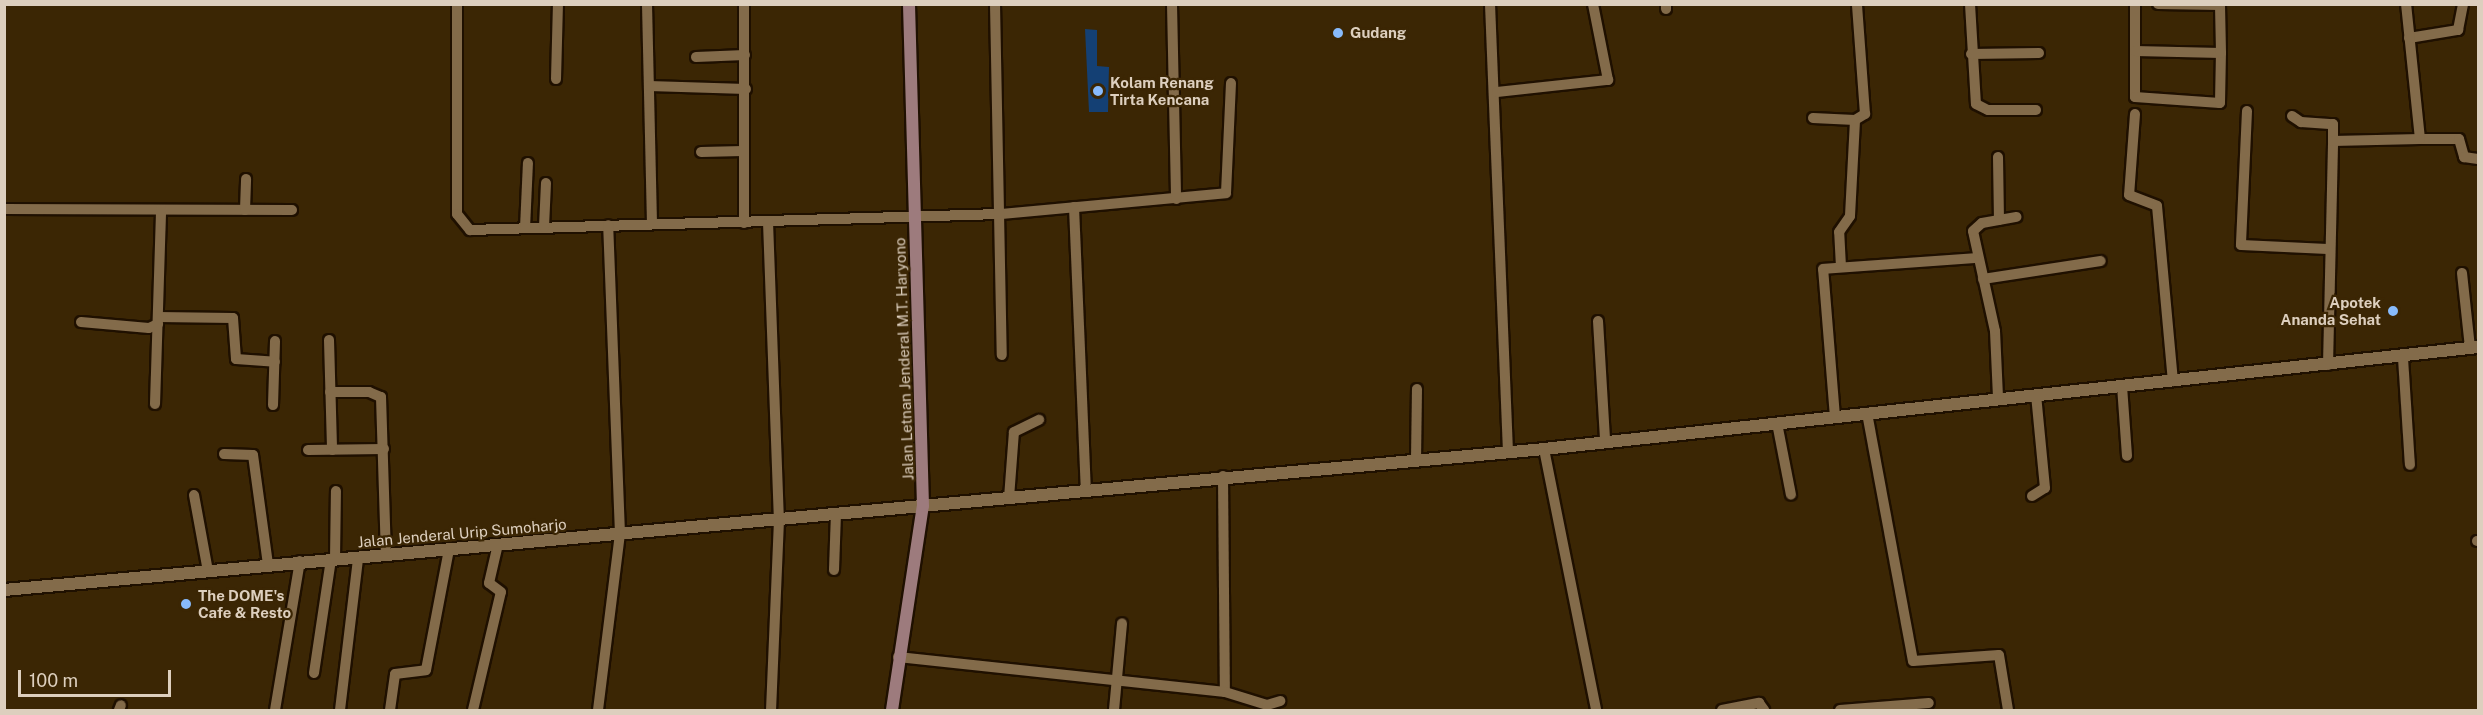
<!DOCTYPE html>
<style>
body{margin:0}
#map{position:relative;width:2483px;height:715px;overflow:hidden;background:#3b2604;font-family:"Public Sans",sans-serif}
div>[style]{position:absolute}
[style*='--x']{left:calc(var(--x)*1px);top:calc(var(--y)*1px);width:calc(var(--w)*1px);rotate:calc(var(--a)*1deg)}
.water>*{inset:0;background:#144074}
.roads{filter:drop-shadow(2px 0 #1f1000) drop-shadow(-2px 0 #1f1000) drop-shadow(0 2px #1f1000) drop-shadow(0 -2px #1f1000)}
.minor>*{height:10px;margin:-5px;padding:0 5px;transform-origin:5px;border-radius:5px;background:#836b4a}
.tertiary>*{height:12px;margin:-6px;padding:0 6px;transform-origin:6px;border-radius:6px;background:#836b4a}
.secondary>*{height:12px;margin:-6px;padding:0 6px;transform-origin:6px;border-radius:6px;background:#9d7b7d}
.dots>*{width:16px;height:16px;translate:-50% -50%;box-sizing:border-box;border:3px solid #3b2604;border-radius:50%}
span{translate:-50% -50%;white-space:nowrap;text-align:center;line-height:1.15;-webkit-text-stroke:4.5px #3b2604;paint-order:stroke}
.poi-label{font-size:15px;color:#ddcfbe;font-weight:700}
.left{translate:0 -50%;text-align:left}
.right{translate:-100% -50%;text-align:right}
.street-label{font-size:15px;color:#ddcfbe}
.frame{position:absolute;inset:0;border:6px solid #ddcfbe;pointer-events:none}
.scale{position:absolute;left:18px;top:670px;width:153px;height:27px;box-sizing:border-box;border:3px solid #ddcfbe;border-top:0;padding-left:8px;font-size:18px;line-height:21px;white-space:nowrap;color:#ddcfbe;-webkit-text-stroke:4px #3b2604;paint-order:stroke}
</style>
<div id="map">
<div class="water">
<div style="clip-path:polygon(1085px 29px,1097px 30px,1097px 66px,1109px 67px,1108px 112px,1089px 112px)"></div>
</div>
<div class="roads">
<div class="minor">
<div style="--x:457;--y:4;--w:210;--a:90"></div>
<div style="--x:457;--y:214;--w:21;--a:51"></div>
<div style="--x:470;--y:230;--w:531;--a:-1.73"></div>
<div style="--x:1001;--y:214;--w:226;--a:-5.3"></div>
<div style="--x:1226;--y:193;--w:110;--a:-87.4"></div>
<div style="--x:647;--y:4;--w:220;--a:88.7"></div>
<div style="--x:995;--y:4;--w:351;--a:88.9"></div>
<div style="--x:1172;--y:4;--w:195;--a:88.8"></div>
<div style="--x:1490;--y:4;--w:448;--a:87.7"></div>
<div style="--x:1666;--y:4;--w:5;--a:90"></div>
<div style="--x:1970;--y:4;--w:100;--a:86.6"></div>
<div style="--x:1976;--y:104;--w:13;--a:27"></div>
<div style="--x:1988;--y:110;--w:48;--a:0"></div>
<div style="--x:2135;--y:4;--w:93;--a:90"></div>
<div style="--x:2135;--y:97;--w:85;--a:4"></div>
<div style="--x:2220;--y:103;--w:50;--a:-88.9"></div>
<div style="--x:2221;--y:53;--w:86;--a:-178.7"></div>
<div style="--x:2158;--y:4;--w:62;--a:0.9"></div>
<div style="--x:2220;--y:5;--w:48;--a:88.8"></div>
<div style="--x:2409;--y:38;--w:50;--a:-9.3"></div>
<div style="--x:2458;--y:30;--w:26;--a:-79"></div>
<div style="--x:1971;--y:54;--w:68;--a:-0.8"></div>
<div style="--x:696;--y:57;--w:49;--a:-2.3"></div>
<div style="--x:556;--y:79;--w:75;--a:-88.5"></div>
<div style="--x:649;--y:86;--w:97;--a:1.8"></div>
<div style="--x:1497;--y:92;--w:112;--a:-6.2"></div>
<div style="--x:1608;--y:80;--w:77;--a:-101.2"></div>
<div style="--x:2247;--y:111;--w:134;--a:92.6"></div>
<div style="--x:2241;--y:245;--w:87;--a:2.6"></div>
<div style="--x:2135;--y:114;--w:81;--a:94.2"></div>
<div style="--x:2129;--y:195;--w:30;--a:21"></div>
<div style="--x:2157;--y:206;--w:176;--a:84.8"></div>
<div style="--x:2292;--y:116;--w:11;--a:34"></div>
<div style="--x:2301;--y:122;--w:32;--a:4"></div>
<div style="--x:2333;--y:124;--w:17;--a:90"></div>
<div style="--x:1813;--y:118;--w:42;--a:2.7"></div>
<div style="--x:1855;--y:120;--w:12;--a:-31"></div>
<div style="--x:1865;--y:114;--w:110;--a:-94.2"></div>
<div style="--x:2420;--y:139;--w:39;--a:0"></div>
<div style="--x:2459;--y:139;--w:19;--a:74"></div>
<div style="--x:2464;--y:157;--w:14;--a:8"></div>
<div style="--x:701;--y:152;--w:42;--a:-1.4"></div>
<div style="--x:1998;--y:157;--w:63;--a:89.1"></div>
<div style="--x:1074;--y:207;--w:283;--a:87.6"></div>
<div style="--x:4;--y:209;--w:288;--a:0.2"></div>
<div style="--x:245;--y:210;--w:31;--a:-88"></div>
<div style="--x:768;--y:222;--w:298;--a:87.9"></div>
<div style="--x:779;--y:520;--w:190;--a:92.4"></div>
<div style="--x:744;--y:223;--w:219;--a:-90"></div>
<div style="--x:544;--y:227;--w:44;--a:-87.4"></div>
<div style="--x:525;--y:228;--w:65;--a:-87.4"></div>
<div style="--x:1841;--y:267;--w:35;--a:-93"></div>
<div style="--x:1839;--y:232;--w:19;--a:-55"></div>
<div style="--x:1850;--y:216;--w:96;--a:-87"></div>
<div style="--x:2462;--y:273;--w:75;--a:83.9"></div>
<div style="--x:1983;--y:279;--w:119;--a:-8.7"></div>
<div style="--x:158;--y:317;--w:75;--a:0.8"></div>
<div style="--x:233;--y:318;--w:41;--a:85.8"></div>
<div style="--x:236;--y:359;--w:39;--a:4"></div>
<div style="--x:1598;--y:321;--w:119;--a:86.6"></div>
<div style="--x:81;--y:322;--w:68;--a:5"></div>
<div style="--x:149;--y:328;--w:10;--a:-24"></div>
<div style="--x:329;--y:340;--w:110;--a:88.4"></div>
<div style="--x:2403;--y:358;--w:107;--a:86.3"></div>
<div style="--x:2328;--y:365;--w:224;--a:-88.7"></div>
<div style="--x:2333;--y:141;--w:87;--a:-1.3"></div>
<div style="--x:2420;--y:139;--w:136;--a:-95.9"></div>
<div style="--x:2122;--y:386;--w:70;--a:85.9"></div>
<div style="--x:330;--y:392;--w:39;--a:0"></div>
<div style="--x:369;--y:392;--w:13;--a:23"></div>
<div style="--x:381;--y:397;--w:158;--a:88.2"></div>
<div style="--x:1998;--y:397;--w:66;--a:-92.6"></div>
<div style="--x:1995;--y:331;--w:102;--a:-102.4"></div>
<div style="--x:1973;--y:231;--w:12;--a:-42"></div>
<div style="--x:1982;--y:223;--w:35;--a:-10"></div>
<div style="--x:155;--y:404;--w:194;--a:-88.2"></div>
<div style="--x:273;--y:405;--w:64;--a:-88.2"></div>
<div style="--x:1867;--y:413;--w:252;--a:79.5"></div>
<div style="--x:1913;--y:661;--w:86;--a:-4"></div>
<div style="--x:1999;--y:655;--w:56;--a:80.7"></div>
<div style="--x:1835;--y:417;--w:148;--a:-94.6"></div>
<div style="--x:1823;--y:269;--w:154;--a:-4.1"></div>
<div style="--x:1777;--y:423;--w:73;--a:79"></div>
<div style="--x:1544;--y:449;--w:266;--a:78.7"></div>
<div style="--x:308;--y:450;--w:76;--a:-0.8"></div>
<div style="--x:224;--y:454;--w:29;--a:2"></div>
<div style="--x:253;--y:455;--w:111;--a:82.2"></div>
<div style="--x:1416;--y:460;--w:71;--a:-89.2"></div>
<div style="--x:1223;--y:476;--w:216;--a:89.5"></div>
<div style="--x:194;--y:495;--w:77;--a:79.6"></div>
<div style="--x:2032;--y:496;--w:15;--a:-32"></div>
<div style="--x:2045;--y:488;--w:94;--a:-95.5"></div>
<div style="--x:1009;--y:498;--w:66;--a:-85.7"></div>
<div style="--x:1014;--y:432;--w:28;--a:-26"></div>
<div style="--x:2477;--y:541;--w:1;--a:0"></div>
<div style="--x:335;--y:559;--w:68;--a:-89.2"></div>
<div style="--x:834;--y:570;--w:56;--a:-88"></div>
<div style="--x:898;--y:657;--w:329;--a:6.1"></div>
<div style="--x:1225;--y:692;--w:44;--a:17.2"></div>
<div style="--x:1267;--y:705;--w:14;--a:-17"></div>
<div style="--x:314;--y:673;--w:115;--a:-81.5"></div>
<div style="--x:119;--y:710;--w:5;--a:-68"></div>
<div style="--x:275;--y:710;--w:151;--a:-80.5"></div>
<div style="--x:340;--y:710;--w:153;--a:-83.2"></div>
<div style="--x:390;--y:710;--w:36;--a:-82"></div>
<div style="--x:395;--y:674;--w:31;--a:-7"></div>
<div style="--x:426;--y:670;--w:123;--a:-79.2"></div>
<div style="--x:473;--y:710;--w:121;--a:-76.7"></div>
<div style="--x:501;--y:592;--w:15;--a:-143"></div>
<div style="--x:489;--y:583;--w:40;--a:-77"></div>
<div style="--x:598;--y:710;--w:177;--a:-82.9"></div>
<div style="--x:620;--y:534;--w:309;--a:-92.2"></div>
<div style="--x:1114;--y:710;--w:87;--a:-84.7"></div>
<div style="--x:1722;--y:710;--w:38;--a:-11"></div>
<div style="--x:1759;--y:703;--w:9;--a:54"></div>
<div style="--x:1840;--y:710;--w:89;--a:-4.5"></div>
</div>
<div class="tertiary">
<div style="--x:4;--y:590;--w:1546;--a:-5.23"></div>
<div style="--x:1544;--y:449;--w:940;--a:-6.23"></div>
</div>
<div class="secondary">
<div style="--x:892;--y:710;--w:206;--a:-81.4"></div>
<div style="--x:923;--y:506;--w:502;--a:-91.6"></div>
</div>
</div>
<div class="dots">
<div style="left:1338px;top:33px;background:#88bbfc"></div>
<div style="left:1098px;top:91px;background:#88bbfc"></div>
<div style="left:2393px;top:311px;background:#88bbfc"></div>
<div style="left:186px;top:604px;background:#88bbfc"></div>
</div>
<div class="poi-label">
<span class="left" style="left:1350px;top:33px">Gudang</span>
<span class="left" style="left:1110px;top:91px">Kolam Renang<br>Tirta Kencana</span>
<span class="right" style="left:2381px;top:311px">Apotek<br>Ananda Sehat</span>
<span class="left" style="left:198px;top:604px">The DOME's<br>Cafe &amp; Resto</span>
</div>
<div class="street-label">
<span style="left:904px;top:359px;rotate:-92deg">Jalan Letnan Jenderal M.T. Haryono</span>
<span style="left:462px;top:533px;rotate:-5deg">Jalan Jenderal Urip Sumoharjo</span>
</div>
<div class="frame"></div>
<div class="scale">100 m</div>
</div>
